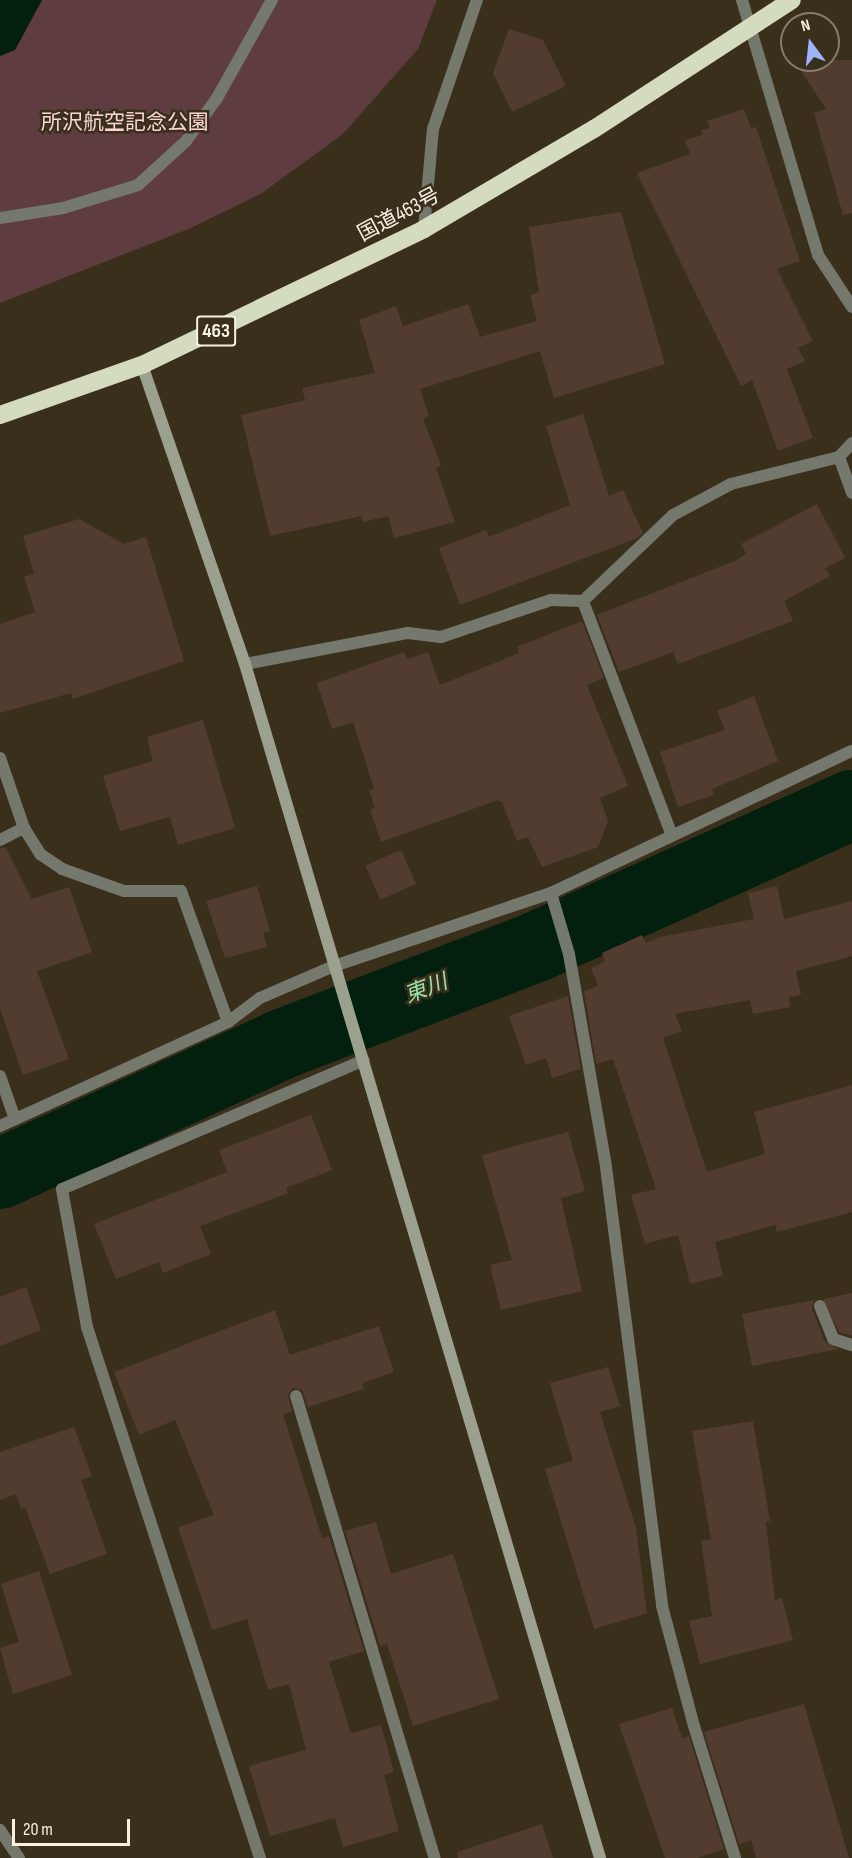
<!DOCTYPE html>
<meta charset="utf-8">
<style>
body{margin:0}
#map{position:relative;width:852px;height:1858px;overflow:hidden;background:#3a2f1a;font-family:"Sofia Sans Condensed","Noto Sans JP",sans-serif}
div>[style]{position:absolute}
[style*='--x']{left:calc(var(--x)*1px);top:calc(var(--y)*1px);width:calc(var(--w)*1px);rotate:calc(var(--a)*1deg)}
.green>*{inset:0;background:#5f3c3f}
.water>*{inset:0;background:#031f0d}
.river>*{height:70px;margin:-35px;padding:0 35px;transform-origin:35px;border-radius:35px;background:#031f0d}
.building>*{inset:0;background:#523c30;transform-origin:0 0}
.lane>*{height:12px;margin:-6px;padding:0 6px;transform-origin:6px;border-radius:6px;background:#75786d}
.street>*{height:12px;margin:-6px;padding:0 6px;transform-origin:6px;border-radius:6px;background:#75786d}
.secondary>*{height:12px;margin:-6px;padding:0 6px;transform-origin:6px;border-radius:6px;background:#9ca08e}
.highway>*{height:18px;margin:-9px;padding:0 9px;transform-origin:9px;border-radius:9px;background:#d4dbbf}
span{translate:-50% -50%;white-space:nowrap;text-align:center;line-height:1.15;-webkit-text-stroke:5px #3a2f1a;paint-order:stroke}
.shield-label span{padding:2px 4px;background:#3a2f1a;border:2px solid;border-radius:4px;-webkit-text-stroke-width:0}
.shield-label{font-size:20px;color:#f7f0e3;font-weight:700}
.park-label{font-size:21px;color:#fdd5d8}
.street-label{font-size:21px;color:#f7f0e3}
.water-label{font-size:22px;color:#94e3aa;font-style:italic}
.north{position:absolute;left:780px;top:12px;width:60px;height:60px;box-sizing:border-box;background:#3a2f1a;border:2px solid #867c6a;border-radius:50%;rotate:345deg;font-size:16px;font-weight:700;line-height:24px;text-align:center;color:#f7f0e3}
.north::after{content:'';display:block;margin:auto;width:21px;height:27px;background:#9cb4fd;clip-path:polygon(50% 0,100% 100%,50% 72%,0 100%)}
.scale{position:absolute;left:12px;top:1819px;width:118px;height:27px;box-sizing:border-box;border:3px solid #f7f0e3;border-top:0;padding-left:8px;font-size:18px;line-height:21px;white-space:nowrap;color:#f7f0e3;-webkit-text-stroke:4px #3a2f1a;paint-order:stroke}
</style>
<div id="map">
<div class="green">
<div style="clip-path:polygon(0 0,437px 0,418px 49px,343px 134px,262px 193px,191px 228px,0 303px)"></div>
</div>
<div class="water">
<div style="clip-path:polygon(0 0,42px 0,15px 50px,0 56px)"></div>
</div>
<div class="river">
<div style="--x:0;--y:1174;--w:311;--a:-24.7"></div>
<div style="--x:282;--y:1044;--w:274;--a:-20.9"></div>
<div style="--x:538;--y:946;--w:344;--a:-24.2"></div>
</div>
<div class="building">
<div style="clip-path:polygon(509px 29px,543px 40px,566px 86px,512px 112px,493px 73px)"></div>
<div style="clip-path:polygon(794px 60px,852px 60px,852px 213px,843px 215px,814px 113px,826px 109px)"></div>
<div style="clip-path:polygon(744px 109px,751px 128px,756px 127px,800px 261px,777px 269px,813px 341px,798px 348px,805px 361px,787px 369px,813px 438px,778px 451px,752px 380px,741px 386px,637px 173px,690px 154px,685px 140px,703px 135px,701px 130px,710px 128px,707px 121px)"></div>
<div style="clip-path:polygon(621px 212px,665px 364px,554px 398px,540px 351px,420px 389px,429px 416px,423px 419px,441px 465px,436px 468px,455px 522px,394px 538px,388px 516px,363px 522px,361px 516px,270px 536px,241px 415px,305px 400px,302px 388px,375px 373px,359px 320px,396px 306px,403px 326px,468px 304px,480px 337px,537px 321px,530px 295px,539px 292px,529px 227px)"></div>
<div style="clip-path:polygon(583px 414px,609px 496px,623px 490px,643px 533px,635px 539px,460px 605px,439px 548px,486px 530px,489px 537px,570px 505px,546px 426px)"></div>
<div style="clip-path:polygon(817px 504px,845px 558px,825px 568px,830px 576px,784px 601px,793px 621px,678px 664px,673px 652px,619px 672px,597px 615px,737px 560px,746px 553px,741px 544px)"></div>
<div style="clip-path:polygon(79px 519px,124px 544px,146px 537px,184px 661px,73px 699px,71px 693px,0 713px,0 624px,35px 612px,24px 577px,34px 574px,23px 536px)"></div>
<div style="clip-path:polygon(582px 621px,604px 678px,587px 685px,628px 786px,600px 798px,608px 821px,598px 847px,542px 867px,528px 837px,517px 841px,502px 802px,498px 800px,381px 842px,370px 809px,375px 808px,369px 790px,374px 789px,353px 722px,332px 729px,317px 683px,404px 652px,407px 659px,428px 652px,440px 685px,519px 653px,517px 647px)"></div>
<div style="clip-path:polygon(754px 696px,778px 761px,712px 789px,714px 795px,678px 807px,660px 752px,725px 730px,717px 711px)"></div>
<div style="clip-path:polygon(203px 720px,235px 828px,178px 845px,170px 817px,120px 831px,103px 776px,153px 761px,147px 737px)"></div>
<div style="clip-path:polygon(5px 847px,32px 899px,69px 887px,92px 952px,37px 971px,69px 1059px,23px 1075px,0 1009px,0 848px)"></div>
<div style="left:401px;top:850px;width:37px;height:39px;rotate:66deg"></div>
<div style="clip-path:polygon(257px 886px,270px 931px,263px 933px,267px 947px,225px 958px,206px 901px)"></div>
<div style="clip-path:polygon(777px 886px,784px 919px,852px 901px,852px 956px,796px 971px,801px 995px,789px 997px,790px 1007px,753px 1014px,750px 1000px,675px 1014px,682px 1031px,663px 1038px,707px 1172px,765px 1154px,754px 1112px,852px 1085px,852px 1212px,777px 1232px,775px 1225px,715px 1242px,723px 1276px,690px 1284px,678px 1235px,645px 1244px,631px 1195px,656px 1189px,613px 1059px,596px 1064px,584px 991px,598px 986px,591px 968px,605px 962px,602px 953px,642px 935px,646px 943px,660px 937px,754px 919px,748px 893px)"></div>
<div style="clip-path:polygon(568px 996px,581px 1069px,552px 1078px,546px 1058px,526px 1065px,509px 1016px)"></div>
<div style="clip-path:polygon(311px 1115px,332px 1170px,286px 1188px,288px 1193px,200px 1226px,211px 1254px,163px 1273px,159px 1262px,116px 1279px,94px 1224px,227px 1172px,219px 1150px)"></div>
<div style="clip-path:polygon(568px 1132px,585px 1191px,561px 1198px,582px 1291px,501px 1310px,490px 1265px,512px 1260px,482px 1155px)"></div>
<div style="clip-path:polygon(26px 1287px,41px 1330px,0 1346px,0 1297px)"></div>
<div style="clip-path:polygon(852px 1293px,852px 1336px,839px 1332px,823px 1299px)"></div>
<div style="clip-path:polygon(814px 1300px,812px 1309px,825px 1342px,838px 1349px,752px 1366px,742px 1314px)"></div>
<div style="clip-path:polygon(275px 1310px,290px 1355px,379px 1326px,394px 1372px,362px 1383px,364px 1389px,308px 1407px,302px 1390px,293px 1388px,288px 1395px,292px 1412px,283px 1414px,322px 1538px,329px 1536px,364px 1651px,329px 1662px,351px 1733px,381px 1725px,394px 1772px,384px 1775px,399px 1831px,343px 1847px,335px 1818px,270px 1836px,249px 1766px,306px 1750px,289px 1684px,268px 1690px,247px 1619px,212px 1630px,178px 1527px,214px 1515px,175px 1420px,139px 1435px,114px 1372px)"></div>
<div style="clip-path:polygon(608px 1367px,620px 1406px,600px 1412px,636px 1528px,647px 1613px,594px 1629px,545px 1469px,573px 1461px,550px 1383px)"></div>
<div style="clip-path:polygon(753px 1421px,770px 1521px,766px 1522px,775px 1600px,782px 1598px,793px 1640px,700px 1664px,689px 1621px,712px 1616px,701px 1541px,711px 1539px,692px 1431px)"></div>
<div style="clip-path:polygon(74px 1427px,92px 1476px,81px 1480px,107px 1554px,50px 1574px,25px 1507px,21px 1509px,16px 1494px,0 1500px,0 1452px)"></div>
<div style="clip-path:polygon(376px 1522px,391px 1574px,453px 1554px,499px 1699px,413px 1726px,387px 1644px,380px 1646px,345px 1531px)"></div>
<div style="clip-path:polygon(39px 1571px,72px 1675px,13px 1694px,0 1648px,19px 1642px,1px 1584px)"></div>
<div style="clip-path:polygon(804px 1704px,849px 1858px,756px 1858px,751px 1840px,739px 1844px,704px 1732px)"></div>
<div style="clip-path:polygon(672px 1708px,682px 1738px,689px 1736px,724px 1849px,697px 1858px,665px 1858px,619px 1724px)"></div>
<div style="clip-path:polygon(542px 1824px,553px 1858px,458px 1858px,457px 1852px)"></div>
</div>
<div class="lane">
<div style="--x:0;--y:218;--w:64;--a:-9"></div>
<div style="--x:63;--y:208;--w:78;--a:-17"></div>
<div style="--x:138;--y:185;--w:65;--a:-42.5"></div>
<div style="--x:186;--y:141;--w:53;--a:-54.2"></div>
<div style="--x:217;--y:98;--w:112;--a:-60.7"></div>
<div style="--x:245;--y:664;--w:166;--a:-10.8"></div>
<div style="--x:408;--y:633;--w:33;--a:7"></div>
<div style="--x:441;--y:637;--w:116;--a:-18.6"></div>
<div style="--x:551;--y:600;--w:32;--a:2"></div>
<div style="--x:0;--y:1076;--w:46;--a:70.8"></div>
<div style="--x:820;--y:1306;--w:35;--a:68"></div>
<div style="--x:833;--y:1339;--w:20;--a:18"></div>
</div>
<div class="street">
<div style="--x:742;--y:0;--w:266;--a:73.4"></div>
<div style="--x:818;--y:255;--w:62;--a:56.8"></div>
<div style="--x:424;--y:229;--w:100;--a:-84.9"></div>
<div style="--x:433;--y:129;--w:136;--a:-71.2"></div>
<div style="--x:852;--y:443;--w:19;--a:133"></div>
<div style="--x:839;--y:457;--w:38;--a:70"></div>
<div style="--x:0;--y:758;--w:74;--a:71.1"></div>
<div style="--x:24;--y:828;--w:31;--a:58"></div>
<div style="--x:40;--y:854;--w:27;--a:34"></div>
<div style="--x:62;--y:869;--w:66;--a:19.5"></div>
<div style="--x:124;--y:891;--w:57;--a:0"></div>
<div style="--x:181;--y:891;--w:139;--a:70.3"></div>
<div style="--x:671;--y:833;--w:248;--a:-110.8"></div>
<div style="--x:583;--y:601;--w:124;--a:-43.7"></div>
<div style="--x:673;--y:515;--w:66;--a:-28.1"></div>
<div style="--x:731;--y:484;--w:111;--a:-14"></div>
<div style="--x:0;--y:840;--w:27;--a:-27"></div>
<div style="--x:551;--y:893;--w:64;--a:73.6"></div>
<div style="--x:569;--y:954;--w:216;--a:80.1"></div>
<div style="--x:606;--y:1167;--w:443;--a:82.7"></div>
<div style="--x:662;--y:1606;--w:124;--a:75.1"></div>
<div style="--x:694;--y:1726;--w:138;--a:72.7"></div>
<div style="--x:0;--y:1126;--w:251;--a:-24.5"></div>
<div style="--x:228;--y:1022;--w:40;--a:-37"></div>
<div style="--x:260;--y:998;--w:81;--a:-23.4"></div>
<div style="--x:334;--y:966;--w:229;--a:-18.6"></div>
<div style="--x:551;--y:893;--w:333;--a:-25.3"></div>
<div style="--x:296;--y:1396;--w:482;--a:73.3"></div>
<div style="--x:0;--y:1830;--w:34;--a:56"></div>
<div style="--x:260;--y:1858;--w:558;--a:-108.05"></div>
<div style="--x:87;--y:1327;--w:140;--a:-100.3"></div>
<div style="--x:62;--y:1189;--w:328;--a:-23.1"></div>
</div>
<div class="secondary">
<div style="--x:142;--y:365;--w:316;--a:71"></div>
<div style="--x:245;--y:664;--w:1246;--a:73.44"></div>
</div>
<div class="highway">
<div style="--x:0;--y:415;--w:151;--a:-19.4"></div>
<div style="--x:142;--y:365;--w:313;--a:-25.7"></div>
<div style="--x:424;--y:229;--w:197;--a:-30.5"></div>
<div style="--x:594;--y:129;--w:236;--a:-33.1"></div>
</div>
<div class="shield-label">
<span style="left:216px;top:331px">463</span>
</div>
<div class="park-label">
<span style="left:125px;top:123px">所沢航空記念公園</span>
</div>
<div class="street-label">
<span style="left:399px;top:215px;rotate:-28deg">国道463号</span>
</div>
<div class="water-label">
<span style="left:426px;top:989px;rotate:-21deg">東川</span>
</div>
<div class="north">N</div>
<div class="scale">20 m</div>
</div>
